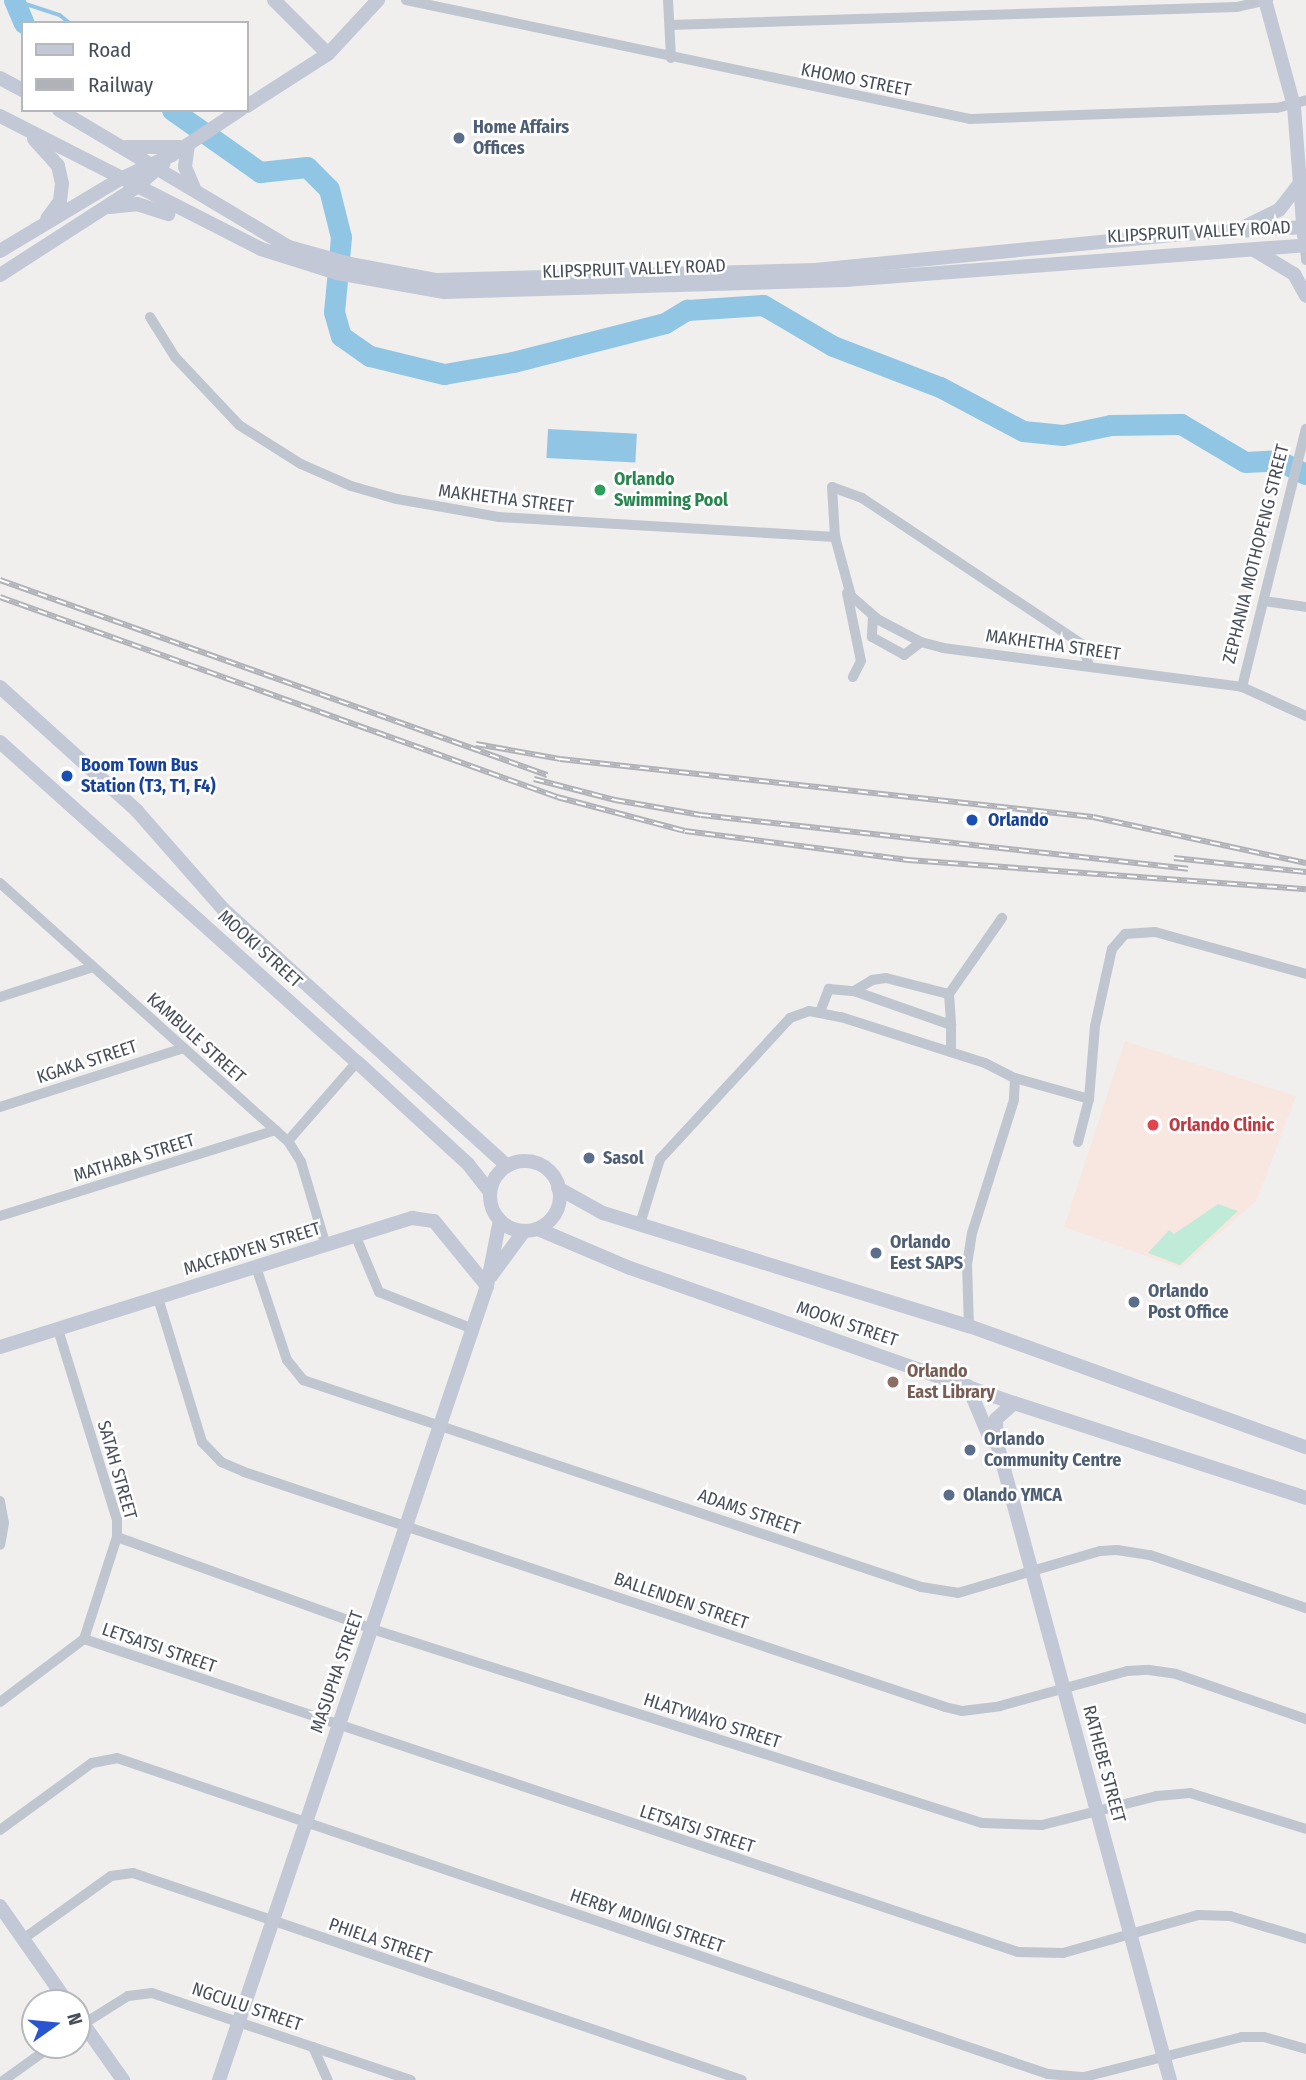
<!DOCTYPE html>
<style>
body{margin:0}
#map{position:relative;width:1306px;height:2080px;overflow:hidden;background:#f0efee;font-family:"Fira Sans Condensed",sans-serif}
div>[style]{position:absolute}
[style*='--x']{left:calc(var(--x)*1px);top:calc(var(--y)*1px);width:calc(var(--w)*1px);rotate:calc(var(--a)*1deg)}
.medical>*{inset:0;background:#f8e6e0}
.green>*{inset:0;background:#c0ebd8}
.water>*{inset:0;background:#91c5e4;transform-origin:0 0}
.stream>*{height:3.5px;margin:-1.75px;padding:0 1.75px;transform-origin:1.75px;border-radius:1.75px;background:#91c5e4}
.river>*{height:21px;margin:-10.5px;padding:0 10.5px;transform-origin:10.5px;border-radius:10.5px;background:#91c5e4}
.street>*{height:10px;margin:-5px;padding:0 5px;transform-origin:5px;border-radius:5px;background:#c0c6cf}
.secondary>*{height:14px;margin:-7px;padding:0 7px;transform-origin:7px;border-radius:7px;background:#c2c8d5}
.secondary>.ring{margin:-7px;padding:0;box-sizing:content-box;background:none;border:14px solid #c2c8d5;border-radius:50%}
.rail>*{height:6px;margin-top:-3px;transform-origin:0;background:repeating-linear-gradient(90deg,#fff 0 10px,#b1b2b8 0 20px);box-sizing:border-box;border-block:2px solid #b1b2b8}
.dots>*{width:19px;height:19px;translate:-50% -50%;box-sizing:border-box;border:4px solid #fff;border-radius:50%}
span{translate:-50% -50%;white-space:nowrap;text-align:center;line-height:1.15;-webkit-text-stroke:5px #fff;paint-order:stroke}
.street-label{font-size:18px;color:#484e5a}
.service-label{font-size:18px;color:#4e5e75;font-weight:700}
.left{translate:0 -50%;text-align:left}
.leisure-label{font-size:18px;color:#27864d;font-weight:700}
.transit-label{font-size:18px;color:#164399;font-weight:700}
.health-label{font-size:18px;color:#be3a42;font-weight:700}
.education-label{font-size:18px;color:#785e54;font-weight:700}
.legend{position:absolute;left:21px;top:21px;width:228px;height:91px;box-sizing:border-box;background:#fff;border:2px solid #b6b8bd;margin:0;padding:9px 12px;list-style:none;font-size:21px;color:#484e5a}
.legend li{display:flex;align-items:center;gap:14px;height:35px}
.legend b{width:35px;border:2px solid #b6b8bd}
.north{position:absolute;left:21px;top:1989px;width:70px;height:70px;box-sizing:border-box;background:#fff;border:2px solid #b6b8bd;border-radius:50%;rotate:75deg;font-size:19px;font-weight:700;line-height:28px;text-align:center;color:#484e5a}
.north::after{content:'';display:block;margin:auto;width:24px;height:32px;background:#2955d0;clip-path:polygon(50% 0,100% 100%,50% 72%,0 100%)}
</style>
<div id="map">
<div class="medical">
<div style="clip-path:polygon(1125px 1041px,1296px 1096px,1257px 1200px,1181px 1268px,1064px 1227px)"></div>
</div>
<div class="green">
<div style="clip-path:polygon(1218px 1204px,1238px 1211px,1180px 1265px,1148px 1253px,1169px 1230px,1174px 1234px)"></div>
</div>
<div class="water">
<div style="left:548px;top:429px;width:89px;height:29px;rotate:3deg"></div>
</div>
<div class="stream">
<div style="--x:14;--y:0;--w:48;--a:18.1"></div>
<div style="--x:60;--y:15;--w:13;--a:39"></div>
</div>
<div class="river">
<div style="--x:14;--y:0;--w:25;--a:67"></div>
<div style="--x:172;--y:110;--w:108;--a:35.2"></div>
<div style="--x:260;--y:172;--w:47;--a:-6.1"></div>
<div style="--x:307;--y:167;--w:31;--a:45"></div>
<div style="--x:329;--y:189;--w:49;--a:76"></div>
<div style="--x:341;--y:237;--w:75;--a:95.3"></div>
<div style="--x:334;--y:312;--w:25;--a:74"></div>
<div style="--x:341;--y:336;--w:35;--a:35"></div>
<div style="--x:370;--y:356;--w:76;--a:13.7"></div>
<div style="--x:444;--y:374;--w:70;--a:-9.9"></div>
<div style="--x:513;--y:362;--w:157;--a:-14.4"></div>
<div style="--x:665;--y:323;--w:26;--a:-31"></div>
<div style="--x:687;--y:310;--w:76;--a:-3.8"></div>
<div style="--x:763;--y:305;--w:81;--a:30.4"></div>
<div style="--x:833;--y:346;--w:115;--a:21"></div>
<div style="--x:940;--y:387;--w:94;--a:27.9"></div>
<div style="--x:1023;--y:431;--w:40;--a:5.7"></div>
<div style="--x:1063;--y:435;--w:49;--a:-11.8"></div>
<div style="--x:1111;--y:425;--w:70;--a:-0.8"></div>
<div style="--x:1181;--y:424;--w:74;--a:30.7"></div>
<div style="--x:1245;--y:462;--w:33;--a:-3"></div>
<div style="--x:1278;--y:460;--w:31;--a:27"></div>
</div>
<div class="street">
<div style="--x:406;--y:0;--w:576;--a:11.91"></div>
<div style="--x:970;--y:119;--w:307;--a:-2.1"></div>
<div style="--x:1277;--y:108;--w:30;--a:-15"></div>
<div style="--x:668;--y:0;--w:58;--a:87"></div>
<div style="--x:670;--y:25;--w:567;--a:-1.82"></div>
<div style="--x:1237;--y:7;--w:32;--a:-13"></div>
<div style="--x:1305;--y:245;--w:15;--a:86"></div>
<div style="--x:150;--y:317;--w:47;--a:58"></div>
<div style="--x:175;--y:357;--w:93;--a:46.7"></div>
<div style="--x:239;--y:425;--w:73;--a:32.2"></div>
<div style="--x:301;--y:464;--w:55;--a:23.7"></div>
<div style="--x:351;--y:486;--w:48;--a:15.8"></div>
<div style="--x:397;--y:499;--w:104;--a:10"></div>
<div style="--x:499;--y:517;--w:337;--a:3.4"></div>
<div style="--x:835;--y:537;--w:61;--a:74.8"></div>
<div style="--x:851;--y:596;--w:35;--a:41"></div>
<div style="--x:877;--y:619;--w:50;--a:27.6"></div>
<div style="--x:921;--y:642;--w:23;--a:15"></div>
<div style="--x:943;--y:648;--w:302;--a:7.4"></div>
<div style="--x:1242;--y:687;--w:70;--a:24.4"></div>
<div style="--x:835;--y:537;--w:50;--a:-93.4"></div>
<div style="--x:832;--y:487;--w:32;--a:20"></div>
<div style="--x:862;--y:498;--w:264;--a:33.6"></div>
<div style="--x:1082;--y:644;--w:23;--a:72"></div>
<div style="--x:847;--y:593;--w:69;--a:78.4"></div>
<div style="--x:861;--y:661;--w:18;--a:117"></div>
<div style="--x:1264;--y:601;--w:42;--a:8.1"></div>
<div style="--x:873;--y:616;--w:21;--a:93"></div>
<div style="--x:872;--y:637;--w:37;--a:29"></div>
<div style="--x:904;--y:655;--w:21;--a:-37"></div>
<div style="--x:1242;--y:687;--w:266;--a:-76.1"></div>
<div style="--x:0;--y:883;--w:387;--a:41.9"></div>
<div style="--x:288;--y:1141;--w:25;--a:58"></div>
<div style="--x:301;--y:1162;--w:88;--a:73.4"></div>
<div style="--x:854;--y:991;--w:21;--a:-31"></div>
<div style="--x:872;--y:980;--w:14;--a:-8"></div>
<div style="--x:886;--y:978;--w:65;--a:14.3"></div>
<div style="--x:949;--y:994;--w:31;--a:86"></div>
<div style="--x:949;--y:994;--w:93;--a:-55.1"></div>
<div style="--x:0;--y:997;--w:98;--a:-17.9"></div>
<div style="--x:820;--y:1012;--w:25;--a:-69"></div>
<div style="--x:829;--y:989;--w:25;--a:5"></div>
<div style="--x:854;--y:991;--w:103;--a:19.3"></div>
<div style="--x:951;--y:1025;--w:27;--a:90"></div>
<div style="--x:1015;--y:1078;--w:77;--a:15.8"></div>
<div style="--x:1089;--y:1099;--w:73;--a:-85.3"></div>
<div style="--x:1095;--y:1026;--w:79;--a:-77.6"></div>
<div style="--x:1112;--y:949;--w:20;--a:-49"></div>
<div style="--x:1125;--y:934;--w:30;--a:-4"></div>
<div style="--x:1155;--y:932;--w:157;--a:15.5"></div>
<div style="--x:0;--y:1107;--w:193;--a:-17.8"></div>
<div style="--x:288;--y:1141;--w:105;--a:-48.9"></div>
<div style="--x:1078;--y:1142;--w:44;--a:-75.7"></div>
<div style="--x:0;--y:1216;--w:289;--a:-17.3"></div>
<div style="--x:640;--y:1224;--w:68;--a:-72.9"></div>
<div style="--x:660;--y:1159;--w:192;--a:-47.3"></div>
<div style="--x:790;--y:1018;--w:20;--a:-20"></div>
<div style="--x:809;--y:1011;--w:33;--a:11"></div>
<div style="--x:841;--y:1017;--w:151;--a:17.7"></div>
<div style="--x:985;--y:1063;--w:34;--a:27"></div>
<div style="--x:1015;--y:1078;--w:22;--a:93"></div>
<div style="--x:1014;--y:1100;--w:139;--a:107.5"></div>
<div style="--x:972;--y:1233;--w:31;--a:99"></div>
<div style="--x:967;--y:1264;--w:62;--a:88.2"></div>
<div style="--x:356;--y:1237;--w:60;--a:67.3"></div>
<div style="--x:379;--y:1292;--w:101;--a:21.5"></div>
<div style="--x:256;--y:1267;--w:98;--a:71.6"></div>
<div style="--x:287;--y:1360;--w:26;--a:51"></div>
<div style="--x:303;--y:1380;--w:652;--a:18.52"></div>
<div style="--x:921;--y:1587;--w:37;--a:9"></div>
<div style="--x:958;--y:1593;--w:148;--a:-16.5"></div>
<div style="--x:1100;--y:1551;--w:17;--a:-3"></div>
<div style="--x:1117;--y:1550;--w:33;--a:9"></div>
<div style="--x:1150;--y:1555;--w:165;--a:18.8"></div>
<div style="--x:158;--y:1298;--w:151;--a:73"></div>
<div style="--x:202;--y:1442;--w:28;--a:46"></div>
<div style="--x:221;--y:1462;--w:25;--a:23"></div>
<div style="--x:244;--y:1472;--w:739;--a:18.53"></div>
<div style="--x:945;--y:1707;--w:17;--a:13"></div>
<div style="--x:962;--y:1711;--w:38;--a:-7"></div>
<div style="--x:1000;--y:1706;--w:132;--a:-15.4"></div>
<div style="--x:1127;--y:1671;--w:22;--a:-3"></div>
<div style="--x:1149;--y:1670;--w:27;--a:8"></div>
<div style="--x:1176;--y:1674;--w:138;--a:19.1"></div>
<div style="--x:0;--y:1501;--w:22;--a:80"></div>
<div style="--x:4;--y:1523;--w:22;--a:100"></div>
<div style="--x:117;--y:1537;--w:271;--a:19.8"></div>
<div style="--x:372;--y:1629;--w:640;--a:17.64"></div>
<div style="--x:982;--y:1823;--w:60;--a:1.9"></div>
<div style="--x:1042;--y:1825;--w:119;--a:-14.2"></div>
<div style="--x:1157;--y:1796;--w:33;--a:-5"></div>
<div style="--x:1190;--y:1793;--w:121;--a:17.2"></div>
<div style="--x:84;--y:1639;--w:985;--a:18.53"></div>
<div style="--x:1018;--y:1952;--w:45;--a:1.3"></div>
<div style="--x:1063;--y:1953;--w:140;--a:-15.7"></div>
<div style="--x:1198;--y:1915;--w:32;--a:2"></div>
<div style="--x:1230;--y:1916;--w:79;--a:16.8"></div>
<div style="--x:0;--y:1702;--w:105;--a:-36.9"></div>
<div style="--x:84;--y:1639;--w:107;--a:-72.1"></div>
<div style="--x:117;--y:1537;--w:17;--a:-90"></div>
<div style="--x:117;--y:1520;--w:200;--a:-107.2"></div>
<div style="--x:0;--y:1830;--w:114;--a:-36.1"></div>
<div style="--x:92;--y:1763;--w:25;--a:-11"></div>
<div style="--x:117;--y:1758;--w:983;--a:18.75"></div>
<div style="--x:1048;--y:2074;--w:36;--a:5"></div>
<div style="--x:1084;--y:2077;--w:163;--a:-14.2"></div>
<div style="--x:1242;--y:2037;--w:22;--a:0"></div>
<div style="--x:1264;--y:2037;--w:44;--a:15.9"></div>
<div style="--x:23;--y:1939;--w:108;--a:-35.6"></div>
<div style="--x:111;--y:1876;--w:22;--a:-8"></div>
<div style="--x:133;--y:1873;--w:643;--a:18.77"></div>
<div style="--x:77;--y:2028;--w:60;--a:-32.1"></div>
<div style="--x:128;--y:1996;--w:24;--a:-7"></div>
<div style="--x:152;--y:1993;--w:273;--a:18.6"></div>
<div style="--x:313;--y:2047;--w:36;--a:66"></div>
<div style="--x:4;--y:2080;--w:60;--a:-35.5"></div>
</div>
<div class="secondary">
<div style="--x:274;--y:0;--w:76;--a:45"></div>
<div style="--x:1265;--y:0;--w:110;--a:74.7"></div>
<div style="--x:1294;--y:106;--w:130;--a:85.6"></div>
<div style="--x:0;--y:78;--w:26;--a:28"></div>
<div style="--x:247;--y:106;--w:96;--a:-32.7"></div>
<div style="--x:328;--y:54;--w:74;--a:-47.2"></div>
<div style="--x:59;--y:110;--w:268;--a:30.8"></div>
<div style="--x:289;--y:247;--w:63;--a:15.6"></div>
<div style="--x:350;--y:264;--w:87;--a:10.5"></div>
<div style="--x:436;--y:280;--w:379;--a:-1.5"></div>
<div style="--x:815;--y:270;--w:372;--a:-5.6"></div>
<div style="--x:1185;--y:234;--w:121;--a:-3.3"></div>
<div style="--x:0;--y:116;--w:293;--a:27"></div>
<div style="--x:261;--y:249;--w:80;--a:17.5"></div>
<div style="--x:337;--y:273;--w:109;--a:10.1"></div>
<div style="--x:444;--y:292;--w:401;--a:-1.7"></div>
<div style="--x:845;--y:280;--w:462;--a:-4.3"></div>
<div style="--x:34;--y:139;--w:36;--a:48"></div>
<div style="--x:58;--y:166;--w:18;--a:77"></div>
<div style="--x:62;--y:184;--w:17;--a:97"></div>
<div style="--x:60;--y:201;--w:22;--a:126"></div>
<div style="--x:188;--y:145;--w:22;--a:98"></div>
<div style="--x:185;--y:167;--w:25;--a:67"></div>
<div style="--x:126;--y:147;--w:53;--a:0"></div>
<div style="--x:110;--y:207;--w:27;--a:-6"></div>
<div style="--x:137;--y:204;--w:33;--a:18"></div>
<div style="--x:1246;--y:226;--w:37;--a:-26"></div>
<div style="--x:1279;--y:210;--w:37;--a:-52"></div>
<div style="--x:1254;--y:250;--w:47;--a:31"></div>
<div style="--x:1294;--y:274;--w:25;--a:61"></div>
<div style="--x:0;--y:251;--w:140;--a:-31"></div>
<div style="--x:120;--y:179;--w:57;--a:-24.8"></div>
<div style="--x:172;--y:155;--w:82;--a:-33.5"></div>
<div style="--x:0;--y:275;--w:161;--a:-32.8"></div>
<div style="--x:135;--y:188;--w:38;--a:-41"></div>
<div style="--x:0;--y:687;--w:185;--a:42.1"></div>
<div style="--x:137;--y:811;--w:130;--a:48.7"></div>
<div style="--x:223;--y:909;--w:383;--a:42.1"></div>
<div style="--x:0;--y:742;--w:479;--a:41.9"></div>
<div style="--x:357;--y:1062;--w:151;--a:42.6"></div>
<div style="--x:468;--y:1164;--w:34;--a:52"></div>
<div class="ring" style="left:490px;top:1161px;width:56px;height:56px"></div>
<div style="--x:558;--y:1188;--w:51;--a:29.1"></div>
<div style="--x:603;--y:1213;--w:383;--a:17.2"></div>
<div style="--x:969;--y:1326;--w:358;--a:19.8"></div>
<div style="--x:538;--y:1229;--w:100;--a:23"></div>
<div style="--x:630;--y:1268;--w:407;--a:19.4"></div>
<div style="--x:1014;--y:1403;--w:307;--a:18"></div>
<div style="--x:491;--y:1276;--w:56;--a:-53.7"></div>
<div style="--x:0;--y:1347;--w:432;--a:-17.4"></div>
<div style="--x:412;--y:1218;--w:22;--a:8"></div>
<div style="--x:434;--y:1221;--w:84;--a:50.8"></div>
<div style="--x:968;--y:1386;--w:60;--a:67.3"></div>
<div style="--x:1014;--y:1403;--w:24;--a:138"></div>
<div style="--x:996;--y:1419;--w:24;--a:88"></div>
<div style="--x:997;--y:1443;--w:660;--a:74.81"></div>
<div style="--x:0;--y:1906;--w:118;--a:55"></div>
<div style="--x:77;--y:2015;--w:80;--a:54.7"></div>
<div style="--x:219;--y:2080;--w:838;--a:-71.35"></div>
<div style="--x:487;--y:1286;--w:67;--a:-78.9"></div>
</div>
<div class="rail">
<div style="--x:0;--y:580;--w:581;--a:19.62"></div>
<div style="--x:0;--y:597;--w:592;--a:19.75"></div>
<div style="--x:557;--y:797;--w:132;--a:14.9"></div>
<div style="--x:685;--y:831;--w:225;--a:7.4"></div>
<div style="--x:908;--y:860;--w:399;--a:4.2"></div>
<div style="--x:476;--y:744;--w:85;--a:10.1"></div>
<div style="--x:560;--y:759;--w:536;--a:6.21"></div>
<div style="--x:1093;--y:817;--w:218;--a:12.2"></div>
<div style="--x:534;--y:779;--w:84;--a:14.5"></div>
<div style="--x:615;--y:800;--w:87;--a:9.9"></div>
<div style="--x:701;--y:815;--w:490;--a:6.3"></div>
<div style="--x:1174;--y:858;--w:133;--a:6.1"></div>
</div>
<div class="dots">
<div style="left:459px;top:138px;background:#5c6f8a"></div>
<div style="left:600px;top:490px;background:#2e9e5b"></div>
<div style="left:67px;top:776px;background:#1a4fb4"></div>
<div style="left:972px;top:820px;background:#1a4fb4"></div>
<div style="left:1153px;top:1125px;background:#e0444e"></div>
<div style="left:589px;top:1158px;background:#5c6f8a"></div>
<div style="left:876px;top:1253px;background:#5c6f8a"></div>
<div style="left:1134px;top:1302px;background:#5c6f8a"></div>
<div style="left:893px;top:1382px;background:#8d6e63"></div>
<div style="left:970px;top:1450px;background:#5c6f8a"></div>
<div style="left:949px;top:1495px;background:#5c6f8a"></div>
</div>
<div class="street-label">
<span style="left:856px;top:80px;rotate:11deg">KHOMO STREET</span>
<span style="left:1199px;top:232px;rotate:-3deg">KLIPSPRUIT VALLEY ROAD</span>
<span style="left:634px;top:269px;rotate:-2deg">KLIPSPRUIT VALLEY ROAD</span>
<span style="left:506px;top:499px;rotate:7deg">MAKHETHA STREET</span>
<span style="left:1256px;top:554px;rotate:-76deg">ZEPHANIA MOTHOPENG STREET</span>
<span style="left:1053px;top:645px;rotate:8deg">MAKHETHA STREET</span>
<span style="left:260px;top:949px;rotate:42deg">MOOKI STREET</span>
<span style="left:196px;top:1038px;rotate:42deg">KAMBULE STREET</span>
<span style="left:87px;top:1062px;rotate:-18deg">KGAKA STREET</span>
<span style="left:134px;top:1158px;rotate:-17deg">MATHABA STREET</span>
<span style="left:252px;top:1249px;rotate:-17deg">MACFADYEN STREET</span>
<span style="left:847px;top:1324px;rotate:19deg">MOOKI STREET</span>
<span style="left:117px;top:1470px;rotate:74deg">SATAH STREET</span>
<span style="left:749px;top:1512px;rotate:19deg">ADAMS STREET</span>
<span style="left:681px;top:1601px;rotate:19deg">BALLENDEN STREET</span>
<span style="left:159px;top:1648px;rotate:19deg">LETSATSI STREET</span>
<span style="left:337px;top:1672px;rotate:-71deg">MASUPHA STREET</span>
<span style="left:712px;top:1721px;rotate:18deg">HLATYWAYO STREET</span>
<span style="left:1104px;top:1764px;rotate:75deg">RATHEBE STREET</span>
<span style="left:697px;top:1829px;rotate:18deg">LETSATSI STREET</span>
<span style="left:647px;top:1921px;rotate:19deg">HERBY MDINGI STREET</span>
<span style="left:380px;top:1941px;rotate:19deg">PHIELA STREET</span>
<span style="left:247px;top:2007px;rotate:19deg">NGCULU STREET</span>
</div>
<div class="service-label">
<span class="left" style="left:473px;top:138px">Home Affairs<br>Offices</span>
<span class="left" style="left:603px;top:1158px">Sasol</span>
<span class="left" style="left:890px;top:1253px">Orlando<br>Eest SAPS</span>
<span class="left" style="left:1148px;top:1302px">Orlando<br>Post Office</span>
<span class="left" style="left:984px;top:1450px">Orlando<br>Community Centre</span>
<span class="left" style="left:963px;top:1495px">Olando YMCA</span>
</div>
<div class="leisure-label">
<span class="left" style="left:614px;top:490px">Orlando<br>Swimming Pool</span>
</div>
<div class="transit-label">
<span class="left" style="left:81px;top:776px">Boom Town Bus<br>Station (T3, T1, F4)</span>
<span class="left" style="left:988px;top:820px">Orlando</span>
</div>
<div class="health-label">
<span class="left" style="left:1169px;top:1125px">Orlando Clinic</span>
</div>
<div class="education-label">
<span class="left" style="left:907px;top:1382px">Orlando<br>East Library</span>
</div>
<ul class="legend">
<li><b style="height:9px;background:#c2c8d5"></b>Road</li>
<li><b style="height:9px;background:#b1b2b8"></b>Railway</li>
</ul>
<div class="north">N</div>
</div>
